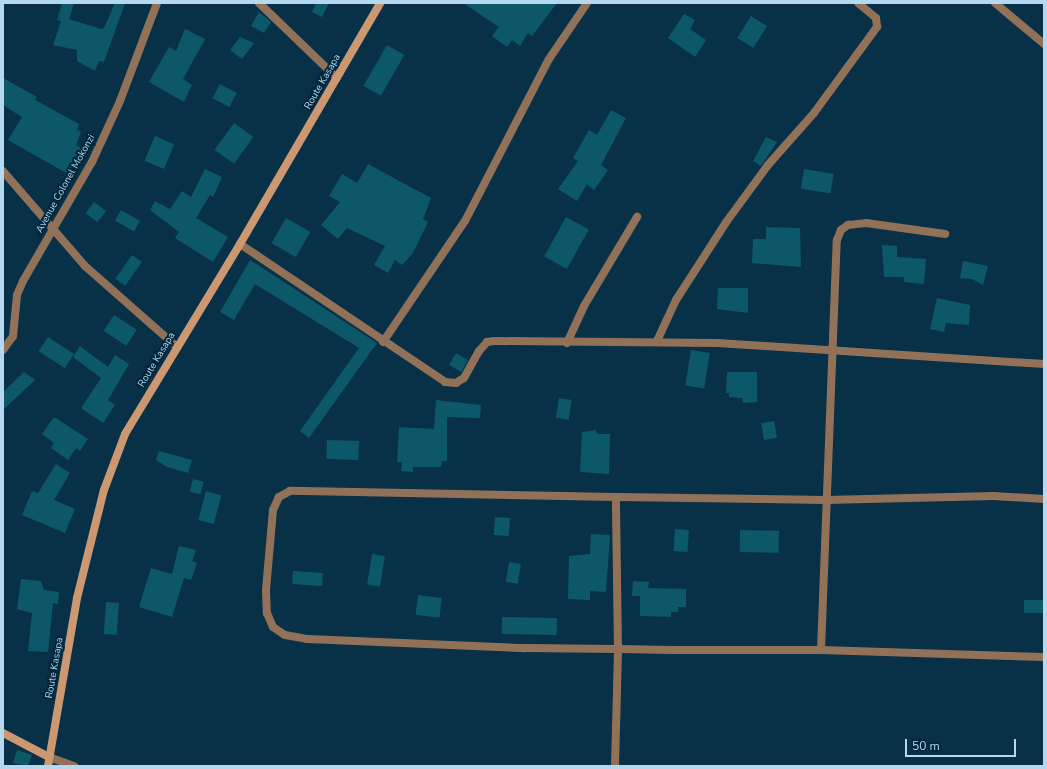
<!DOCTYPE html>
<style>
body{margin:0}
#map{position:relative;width:1047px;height:769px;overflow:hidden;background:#083046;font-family:"Nunito Sans",sans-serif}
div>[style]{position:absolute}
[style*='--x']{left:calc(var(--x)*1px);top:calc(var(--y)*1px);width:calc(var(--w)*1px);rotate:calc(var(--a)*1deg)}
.building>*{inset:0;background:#0c5869;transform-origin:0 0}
.street>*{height:8px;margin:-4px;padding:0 4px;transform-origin:4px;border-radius:4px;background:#927159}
.secondary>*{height:8px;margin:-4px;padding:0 4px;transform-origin:4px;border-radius:4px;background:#cc9871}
span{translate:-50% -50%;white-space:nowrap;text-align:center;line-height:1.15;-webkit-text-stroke:4px #00263b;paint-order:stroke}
.street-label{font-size:10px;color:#b5d8ef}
.frame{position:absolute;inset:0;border:4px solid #b5d8ef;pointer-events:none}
.scale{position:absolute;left:905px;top:739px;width:111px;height:18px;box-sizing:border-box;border:2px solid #b5d8ef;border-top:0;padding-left:5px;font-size:12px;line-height:14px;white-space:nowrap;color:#b5d8ef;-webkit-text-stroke:3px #00263b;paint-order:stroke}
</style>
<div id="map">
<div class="building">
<div style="clip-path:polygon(62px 3px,74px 3px,69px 19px,101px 29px,104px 28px,115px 3px,125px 3px,104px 62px,99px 61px,95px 71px,77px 61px,77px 50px,53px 45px,61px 21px,57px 20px)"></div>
<div style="clip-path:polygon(316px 3px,329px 3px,322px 17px,312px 12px)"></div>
<div style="clip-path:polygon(463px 3px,557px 3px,532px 36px,528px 33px,520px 46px,512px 40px,507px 47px,492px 36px,499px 27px)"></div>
<div style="clip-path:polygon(259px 12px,271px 22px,264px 33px,251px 26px)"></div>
<div style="clip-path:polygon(684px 14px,695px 20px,690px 29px,706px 40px,695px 57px,668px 38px)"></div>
<div style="left:751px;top:16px;width:19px;height:26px;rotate:32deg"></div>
<div style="clip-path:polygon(185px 29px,205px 39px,183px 79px,192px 85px,184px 102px,149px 82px,169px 47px,176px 51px)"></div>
<div style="clip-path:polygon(240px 37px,254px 43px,242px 59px,230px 50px)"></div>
<div style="left:387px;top:45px;width:20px;height:47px;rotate:30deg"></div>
<div style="clip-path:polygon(3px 78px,37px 97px,35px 100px,79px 124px,77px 130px,81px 132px,76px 145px,82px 149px,68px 174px,8px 140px,22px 117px,3px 105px)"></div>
<div style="left:220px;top:84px;width:19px;height:16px;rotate:28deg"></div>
<div style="clip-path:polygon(611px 110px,626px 118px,601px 165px,608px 170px,594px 190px,587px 184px,577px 201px,558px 189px,578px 161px,573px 158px,589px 130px,597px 135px)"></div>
<div style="left:234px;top:123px;width:24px;height:33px;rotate:36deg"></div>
<div style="left:155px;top:136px;width:21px;height:27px;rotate:23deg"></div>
<div style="clip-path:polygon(766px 137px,777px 142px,761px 166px,753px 161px)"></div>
<div style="clip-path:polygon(368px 164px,431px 198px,423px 219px,428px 222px,413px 253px,402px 265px,395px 260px,388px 273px,374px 265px,385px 246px,347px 228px,338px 239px,321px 225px,340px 202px,329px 196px,342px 174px,357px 183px)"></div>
<div style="clip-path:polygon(205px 169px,222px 177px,213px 197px,210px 195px,196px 218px,228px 237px,213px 262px,175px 238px,179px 232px,150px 210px,155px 201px,170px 209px,182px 191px,191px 197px)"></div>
<div style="left:804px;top:169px;width:30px;height:20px;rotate:9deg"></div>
<div style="left:94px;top:202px;width:15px;height:14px;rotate:37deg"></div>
<div style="left:121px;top:210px;width:22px;height:12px;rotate:30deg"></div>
<div style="left:566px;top:217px;width:26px;height:45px;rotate:29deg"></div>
<div style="left:286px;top:218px;width:28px;height:29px;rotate:30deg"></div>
<div style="clip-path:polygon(766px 227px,800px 228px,801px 267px,752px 263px,753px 239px,766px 239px)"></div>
<div style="clip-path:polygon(882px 245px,897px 246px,897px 257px,926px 259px,924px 284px,904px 282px,904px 277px,884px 277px)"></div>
<div style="left:132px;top:255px;width:12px;height:29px;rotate:35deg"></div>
<div style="clip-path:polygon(250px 260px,377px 343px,309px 438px,300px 431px,359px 348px,255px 284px,234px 320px,220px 312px)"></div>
<div style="clip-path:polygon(963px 261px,988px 266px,983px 285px,972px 279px,960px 278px)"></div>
<div style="clip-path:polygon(718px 288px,748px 288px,748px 313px,717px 309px)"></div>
<div style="clip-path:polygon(937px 298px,970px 305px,969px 325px,946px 323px,944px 332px,930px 329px)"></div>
<div style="left:114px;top:315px;width:27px;height:19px;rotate:33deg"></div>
<div style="left:48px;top:337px;width:31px;height:17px;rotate:33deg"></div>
<div style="clip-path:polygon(80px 346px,108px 367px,115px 355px,129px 364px,108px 400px,115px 405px,103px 423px,81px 408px,101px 378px,73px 357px)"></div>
<div style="left:691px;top:350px;width:19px;height:36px;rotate:9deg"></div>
<div style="left:456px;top:353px;width:14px;height:14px;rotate:30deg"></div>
<div style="clip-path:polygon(24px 372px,35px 380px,3px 410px,3px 392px)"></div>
<div style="clip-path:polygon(727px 372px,757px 372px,757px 402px,743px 403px,742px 398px,729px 397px,729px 393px,726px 393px)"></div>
<div style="left:559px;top:398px;width:13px;height:20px;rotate:9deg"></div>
<div style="clip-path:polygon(436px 400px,481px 405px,480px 418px,447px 417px,447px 461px,442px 461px,441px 467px,413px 467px,413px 472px,401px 471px,402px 462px,397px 462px,399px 427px,434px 429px)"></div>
<div style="clip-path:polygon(54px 417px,88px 439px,80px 451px,76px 448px,68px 460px,51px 448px,54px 443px,42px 434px)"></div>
<div style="left:774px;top:421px;width:17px;height:13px;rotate:80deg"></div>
<div style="clip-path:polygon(596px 430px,597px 434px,610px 434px,609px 474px,580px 472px,582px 432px)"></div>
<div style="left:327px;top:440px;width:32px;height:19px;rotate:2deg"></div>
<div style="clip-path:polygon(159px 451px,192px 460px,188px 473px,167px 467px,156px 460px)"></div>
<div style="clip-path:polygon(56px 464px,70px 473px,54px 500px,75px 509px,65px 533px,22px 515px,32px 491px,38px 493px)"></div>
<div style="left:193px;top:479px;width:11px;height:13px;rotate:15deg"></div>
<div style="left:206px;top:491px;width:16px;height:30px;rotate:15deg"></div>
<div style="left:495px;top:517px;width:15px;height:18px;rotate:4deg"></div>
<div style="left:675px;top:529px;width:14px;height:22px;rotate:4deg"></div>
<div style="left:740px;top:530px;width:39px;height:22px;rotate:1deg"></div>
<div style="clip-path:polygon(591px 534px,610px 535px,606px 592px,590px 591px,590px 600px,568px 599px,569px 556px,590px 554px)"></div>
<div style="clip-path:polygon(179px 546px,196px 550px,192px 561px,197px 563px,191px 580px,184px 578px,172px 617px,139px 607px,151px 568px,172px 574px)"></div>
<div style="left:372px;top:554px;width:13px;height:31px;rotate:9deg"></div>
<div style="left:509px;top:562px;width:12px;height:20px;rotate:9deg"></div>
<div style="left:293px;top:571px;width:30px;height:13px;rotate:4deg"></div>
<div style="clip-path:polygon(21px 579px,41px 581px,44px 590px,59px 592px,58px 604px,53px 603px,48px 652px,28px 651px,32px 613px,17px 609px)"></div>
<div style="clip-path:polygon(633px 581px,649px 582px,648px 588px,686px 589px,686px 607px,678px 607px,678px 612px,671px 612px,671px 617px,640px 616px,640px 596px,632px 596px)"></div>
<div style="left:418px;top:595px;width:24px;height:20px;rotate:7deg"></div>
<div style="left:1024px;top:600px;width:20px;height:13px"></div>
<div style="left:106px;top:602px;width:13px;height:32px;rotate:4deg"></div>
<div style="left:502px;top:617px;width:55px;height:17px;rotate:1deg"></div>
<div style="clip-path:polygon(17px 750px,32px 755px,28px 766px,13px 763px)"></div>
</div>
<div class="street">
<div style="--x:259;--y:3;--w:108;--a:43.9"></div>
<div style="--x:995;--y:3;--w:64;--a:39.9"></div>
<div style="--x:3;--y:171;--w:125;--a:49.2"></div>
<div style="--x:85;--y:266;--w:123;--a:41.4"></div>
<div style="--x:240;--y:244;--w:247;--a:33.9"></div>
<div style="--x:445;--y:382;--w:11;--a:5"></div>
<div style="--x:456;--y:383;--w:9;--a:-32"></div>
<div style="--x:464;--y:378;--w:31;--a:-61"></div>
<div style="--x:479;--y:351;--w:12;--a:-48"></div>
<div style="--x:487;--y:342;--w:7;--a:-8"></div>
<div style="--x:494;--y:341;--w:224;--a:0.5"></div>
<div style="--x:718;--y:343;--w:327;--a:3.7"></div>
<div style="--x:657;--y:341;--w:45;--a:-65.1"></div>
<div style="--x:676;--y:300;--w:94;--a:-57.2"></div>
<div style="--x:727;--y:221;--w:69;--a:-53.8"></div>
<div style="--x:768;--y:165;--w:69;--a:-48.5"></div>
<div style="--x:814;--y:113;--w:107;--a:-53.8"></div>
<div style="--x:877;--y:27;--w:9;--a:-96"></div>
<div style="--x:876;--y:18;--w:23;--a:-140"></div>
<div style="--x:383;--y:342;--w:146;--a:-55.9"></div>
<div style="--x:465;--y:221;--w:182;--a:-62.6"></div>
<div style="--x:549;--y:59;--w:68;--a:-55.8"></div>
<div style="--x:567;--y:343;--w:41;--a:-65.3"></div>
<div style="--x:584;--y:306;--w:104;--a:-59.2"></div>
<div style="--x:3;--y:350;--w:17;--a:-54"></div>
<div style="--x:13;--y:336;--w:41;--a:-84.4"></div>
<div style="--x:17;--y:295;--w:15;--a:-67"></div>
<div style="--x:23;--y:281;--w:138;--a:-59.9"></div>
<div style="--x:92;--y:162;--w:67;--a:-65.3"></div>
<div style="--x:120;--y:101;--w:105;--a:-69.3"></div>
<div style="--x:616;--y:497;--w:209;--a:0.8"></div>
<div style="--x:825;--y:500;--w:168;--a:-1.4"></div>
<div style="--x:993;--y:496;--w:51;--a:3.4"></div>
<div style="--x:821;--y:650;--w:410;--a:-87.8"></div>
<div style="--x:837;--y:240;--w:11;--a:-68"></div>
<div style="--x:841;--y:230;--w:9;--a:-36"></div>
<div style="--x:848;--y:225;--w:18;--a:-6"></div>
<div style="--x:866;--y:223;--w:80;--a:7.9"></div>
<div style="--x:49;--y:757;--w:27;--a:20"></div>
<div style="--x:615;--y:766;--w:117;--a:-88.5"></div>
<div style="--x:618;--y:649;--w:152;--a:-90.8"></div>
<div style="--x:616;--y:497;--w:326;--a:-178.9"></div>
<div style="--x:290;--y:491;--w:13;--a:151"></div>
<div style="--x:279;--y:497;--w:14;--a:115"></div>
<div style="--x:273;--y:510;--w:80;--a:95"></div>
<div style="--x:266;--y:590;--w:23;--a:88"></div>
<div style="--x:267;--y:613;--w:15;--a:67"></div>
<div style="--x:273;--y:627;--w:14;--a:34"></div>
<div style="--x:285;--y:635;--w:22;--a:10"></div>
<div style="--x:307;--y:639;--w:218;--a:2.4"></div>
<div style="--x:525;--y:648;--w:93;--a:0.6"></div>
<div style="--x:618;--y:649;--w:54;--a:1.1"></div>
<div style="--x:672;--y:650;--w:149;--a:0"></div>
<div style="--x:821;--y:650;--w:223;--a:1.8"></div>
</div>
<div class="secondary">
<div style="--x:3;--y:733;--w:52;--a:27.6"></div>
<div style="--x:48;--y:766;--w:170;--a:-80.2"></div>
<div style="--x:77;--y:598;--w:111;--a:-76"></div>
<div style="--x:104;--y:490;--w:60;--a:-69.4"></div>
<div style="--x:125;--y:434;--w:222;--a:-58.8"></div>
<div style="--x:240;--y:244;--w:279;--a:-59.8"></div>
</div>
<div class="street-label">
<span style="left:323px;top:82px;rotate:-60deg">Route Kasapa</span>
<span style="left:66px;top:184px;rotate:-61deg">Avenue Colonel Mokonzi</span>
<span style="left:157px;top:360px;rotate:-59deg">Route Kasapa</span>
<span style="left:55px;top:668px;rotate:-80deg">Route Kasapa</span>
</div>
<div class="frame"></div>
<div class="scale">50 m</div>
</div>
